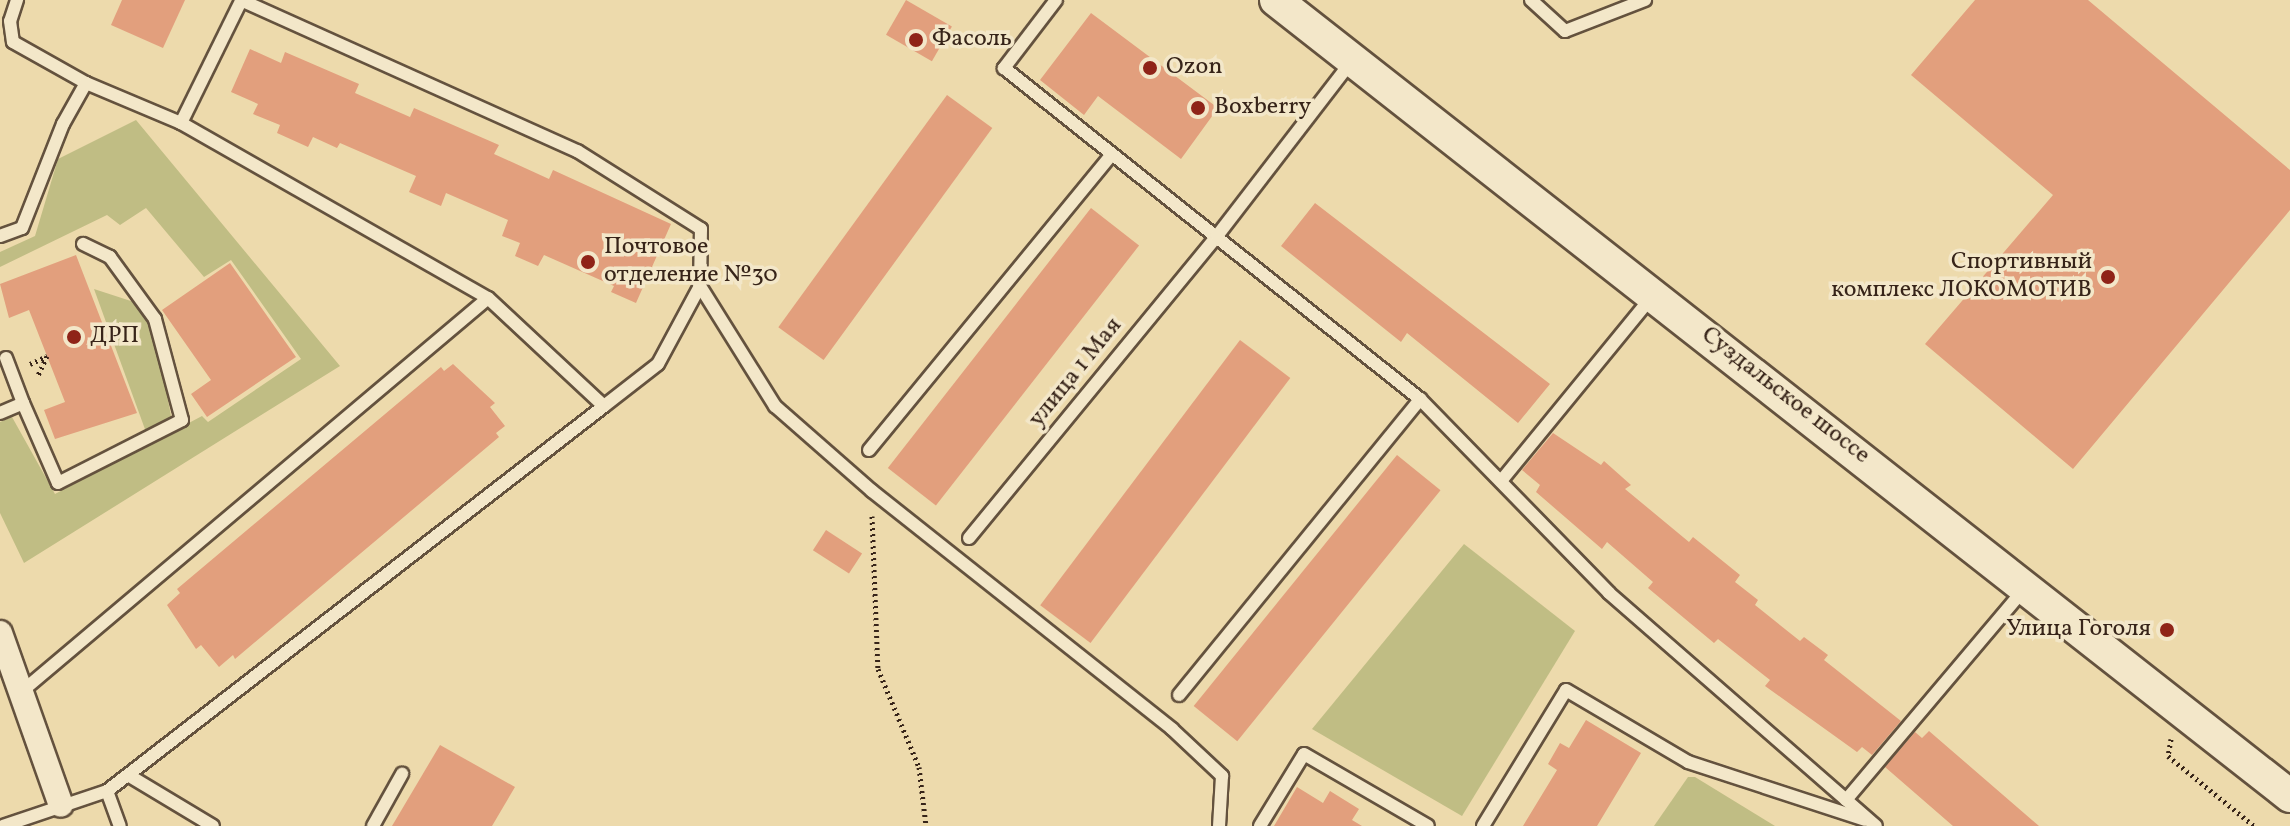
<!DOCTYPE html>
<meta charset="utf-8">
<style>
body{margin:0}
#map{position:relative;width:2290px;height:826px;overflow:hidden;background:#eddaac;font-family:Vollkorn,serif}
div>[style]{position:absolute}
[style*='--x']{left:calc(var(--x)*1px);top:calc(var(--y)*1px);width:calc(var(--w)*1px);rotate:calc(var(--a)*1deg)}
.green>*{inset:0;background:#c0bd84}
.building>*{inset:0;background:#e29f7d;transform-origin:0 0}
.path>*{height:5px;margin-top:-2.5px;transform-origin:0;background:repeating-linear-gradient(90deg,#372419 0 2px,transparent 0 6px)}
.roads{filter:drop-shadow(2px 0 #64523e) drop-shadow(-2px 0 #64523e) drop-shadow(0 2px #64523e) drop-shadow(0 -2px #64523e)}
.lane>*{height:12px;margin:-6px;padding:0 6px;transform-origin:6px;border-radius:6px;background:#f3e7c9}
.street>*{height:24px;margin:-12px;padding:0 12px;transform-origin:12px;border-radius:12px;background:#f3e7c9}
.secondary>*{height:32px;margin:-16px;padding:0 16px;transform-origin:16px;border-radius:16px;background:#f3e7c9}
.dots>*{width:22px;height:22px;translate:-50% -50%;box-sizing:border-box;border:4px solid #f3e7c9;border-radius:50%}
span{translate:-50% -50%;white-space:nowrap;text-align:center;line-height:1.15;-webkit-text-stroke:7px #f3e7c9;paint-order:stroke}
.poi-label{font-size:24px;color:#372419}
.left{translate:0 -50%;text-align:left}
.right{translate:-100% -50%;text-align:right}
.street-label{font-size:24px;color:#372419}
</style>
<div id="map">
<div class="green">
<div style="clip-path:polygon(136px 120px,340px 366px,24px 563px,0 513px,0 422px,12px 417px,55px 494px,202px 416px,208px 422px,301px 359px,231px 260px,204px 277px,146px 208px,120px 225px,107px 215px,0 267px,0 252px,35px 236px,58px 159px)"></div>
<div style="clip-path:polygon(94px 289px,137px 303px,153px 323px,172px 421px,146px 432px)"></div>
<div style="clip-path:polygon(1464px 544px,1575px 631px,1462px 816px,1312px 729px)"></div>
<div style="clip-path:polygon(1688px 777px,1695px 777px,1775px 826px,1654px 826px)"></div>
</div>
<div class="building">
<div style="clip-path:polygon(122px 0,185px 0,163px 48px,111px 25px)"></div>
<div style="left:906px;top:0;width:53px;height:40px;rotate:30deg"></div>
<div style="clip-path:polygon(1975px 0,2088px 0,2290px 170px,2290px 210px,2073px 469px,1925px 344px,2053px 195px,1911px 75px)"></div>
<div style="clip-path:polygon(1091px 13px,1218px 108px,1181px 159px,1098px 96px,1084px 115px,1040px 80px)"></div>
<div style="clip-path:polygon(250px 49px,281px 63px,285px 52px,359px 84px,355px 93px,410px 117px,414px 108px,499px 145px,494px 154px,549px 179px,553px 170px,671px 224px,636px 303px,611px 292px,614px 286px,544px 255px,538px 266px,515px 256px,520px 243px,502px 236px,508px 220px,446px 193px,441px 206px,409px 192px,416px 176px,340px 143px,337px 148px,313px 137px,308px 147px,277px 133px,280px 125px,253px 114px,258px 104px,231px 92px)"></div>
<div style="left:947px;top:95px;width:56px;height:287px;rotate:36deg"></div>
<div style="clip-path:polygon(1315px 203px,1550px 384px,1518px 423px,1407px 333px,1401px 342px,1281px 246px)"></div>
<div style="left:1091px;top:208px;width:61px;height:330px;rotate:38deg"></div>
<div style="clip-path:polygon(76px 255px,137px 413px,55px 439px,44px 410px,65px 402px,29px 310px,9px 318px,0 284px)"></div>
<div style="clip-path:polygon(230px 263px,296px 357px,207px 417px,191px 394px,211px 380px,162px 310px)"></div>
<div style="left:1240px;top:340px;width:63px;height:332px;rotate:37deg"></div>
<div style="clip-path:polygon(453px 364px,495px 403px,490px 407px,505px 426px,496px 433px,499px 437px,235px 659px,233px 655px,219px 667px,201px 645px,196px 649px,167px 605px,180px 593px,177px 589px,441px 367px,444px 371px)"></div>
<div style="clip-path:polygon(1553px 433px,1601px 465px,1604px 461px,1631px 485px,1625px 489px,1689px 542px,1693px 537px,1740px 575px,1735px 582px,1758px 600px,1755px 605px,1800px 641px,1804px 637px,1828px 655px,1824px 660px,1901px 721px,1872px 755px,1862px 747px,1857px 752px,1765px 686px,1770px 680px,1718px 639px,1714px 643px,1648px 588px,1653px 582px,1607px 542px,1602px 549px,1536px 492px,1540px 485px,1522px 470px)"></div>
<div style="left:1397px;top:455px;width:56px;height:323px;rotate:39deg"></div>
<div style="left:826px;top:530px;width:43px;height:24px;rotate:33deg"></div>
<div style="clip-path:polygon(1586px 720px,1641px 753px,1597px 826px,1523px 826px,1557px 770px,1548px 764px,1560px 743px,1569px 748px)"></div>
<div style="clip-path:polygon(1929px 731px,2039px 826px,1953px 826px,1885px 767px,1915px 732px,1922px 738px)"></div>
<div style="clip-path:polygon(440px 745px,515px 787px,492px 826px,392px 826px)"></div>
<div style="clip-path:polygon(1297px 787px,1323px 803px,1330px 791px,1359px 809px,1352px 820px,1362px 826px,1274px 826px)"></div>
</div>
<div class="path">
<div style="--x:30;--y:364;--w:19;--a:-25"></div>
<div style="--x:47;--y:356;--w:23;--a:115"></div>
<div style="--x:872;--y:516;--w:153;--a:87.8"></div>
<div style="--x:878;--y:669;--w:106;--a:67.3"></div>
<div style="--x:919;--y:767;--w:59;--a:83.2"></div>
<div style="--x:2171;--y:739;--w:17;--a:100"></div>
<div style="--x:2168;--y:756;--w:111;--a:39.1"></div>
</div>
<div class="roads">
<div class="lane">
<div style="--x:17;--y:0;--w:22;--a:108"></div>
<div style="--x:10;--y:21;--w:21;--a:82"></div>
<div style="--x:13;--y:42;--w:84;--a:29.3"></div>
<div style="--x:1056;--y:0;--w:86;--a:127.4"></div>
<div style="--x:1004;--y:68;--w:532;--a:38.51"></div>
<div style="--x:1420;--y:399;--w:271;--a:45.7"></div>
<div style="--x:1609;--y:593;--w:354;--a:41.1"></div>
<div style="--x:1531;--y:0;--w:46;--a:42.4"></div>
<div style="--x:1565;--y:31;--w:86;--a:-21.2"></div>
<div style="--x:181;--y:123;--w:134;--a:-63.8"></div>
<div style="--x:0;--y:236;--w:23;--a:-20"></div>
<div style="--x:22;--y:228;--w:112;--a:-68.5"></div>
<div style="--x:63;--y:124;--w:47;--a:-60.7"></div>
<div style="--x:86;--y:83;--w:103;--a:22.8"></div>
<div style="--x:181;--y:123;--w:353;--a:29.7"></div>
<div style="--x:488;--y:298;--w:158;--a:43"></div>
<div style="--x:604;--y:406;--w:68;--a:-37.9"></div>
<div style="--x:658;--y:364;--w:89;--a:-61.7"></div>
<div style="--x:700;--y:286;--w:57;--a:-89"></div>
<div style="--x:701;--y:229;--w:146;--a:-147.8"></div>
<div style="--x:577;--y:151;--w:368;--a:-155.8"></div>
<div style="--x:700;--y:286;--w:142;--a:58"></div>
<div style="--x:775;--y:406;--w:129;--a:41.2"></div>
<div style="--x:872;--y:491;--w:383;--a:38.4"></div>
<div style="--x:1172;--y:729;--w:69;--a:43.2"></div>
<div style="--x:1222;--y:776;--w:50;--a:93.4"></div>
<div style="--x:6;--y:358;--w:48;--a:69.3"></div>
<div style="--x:0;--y:413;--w:25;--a:-23"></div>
<div style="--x:23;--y:403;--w:87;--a:66.4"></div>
<div style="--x:58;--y:483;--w:139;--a:-26.9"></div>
<div style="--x:182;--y:420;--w:105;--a:-105"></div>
<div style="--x:155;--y:319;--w:77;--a:-126"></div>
<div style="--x:110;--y:257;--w:30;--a:-154"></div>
<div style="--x:869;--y:450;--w:383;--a:-50.6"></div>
<div style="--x:1501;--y:481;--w:237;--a:-50.7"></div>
<div style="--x:969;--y:538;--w:391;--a:-50.6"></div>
<div style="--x:1217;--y:236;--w:221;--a:-52.4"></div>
<div style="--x:20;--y:693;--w:612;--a:-40.16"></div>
<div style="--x:1179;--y:695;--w:382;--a:-50.8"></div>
<div style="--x:128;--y:775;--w:99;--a:31"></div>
<div style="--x:107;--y:791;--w:37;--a:70"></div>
<div style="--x:1846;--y:800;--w:276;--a:-49.8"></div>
<div style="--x:3;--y:826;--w:110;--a:-18.6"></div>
<div style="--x:107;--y:791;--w:629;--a:-37.76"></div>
<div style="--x:373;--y:826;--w:60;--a:-60.9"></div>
<div style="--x:1260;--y:826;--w:84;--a:-58.6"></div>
<div style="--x:1304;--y:754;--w:143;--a:30.1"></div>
<div style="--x:1483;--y:826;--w:159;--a:-58.6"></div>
<div style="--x:1566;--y:690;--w:142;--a:30.5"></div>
<div style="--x:1688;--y:762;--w:186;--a:18.1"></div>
</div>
<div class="street">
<div style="--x:0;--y:633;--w:182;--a:70.5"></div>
</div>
<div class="secondary">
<div style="--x:1276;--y:0;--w:1289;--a:38.13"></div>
</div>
</div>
<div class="dots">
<div style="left:916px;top:40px;background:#8f2418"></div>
<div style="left:1150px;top:68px;background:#8f2418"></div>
<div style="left:1198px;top:108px;background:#8f2418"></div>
<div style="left:588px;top:262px;background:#8f2418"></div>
<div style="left:2108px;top:277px;background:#8f2418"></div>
<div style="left:74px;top:337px;background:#8f2418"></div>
<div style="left:2167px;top:630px;background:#8f2418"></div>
</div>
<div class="poi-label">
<span class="left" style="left:932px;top:40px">Фасоль</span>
<span class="left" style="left:1166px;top:68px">Ozon</span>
<span class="left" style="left:1214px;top:108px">Boxberry</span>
<span class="left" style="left:604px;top:262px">Почтовое<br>отделение №30</span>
<span class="right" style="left:2092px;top:277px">Спортивный<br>комплекс ЛОКОМОТИВ</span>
<span class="left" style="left:90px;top:337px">ДРП</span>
<span class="right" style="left:2151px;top:630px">Улица Гоголя</span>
</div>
<div class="street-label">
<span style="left:1076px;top:373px;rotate:-51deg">улица 1 Мая</span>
<span style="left:1785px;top:396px;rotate:38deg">Суздальское шоссе</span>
</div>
</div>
